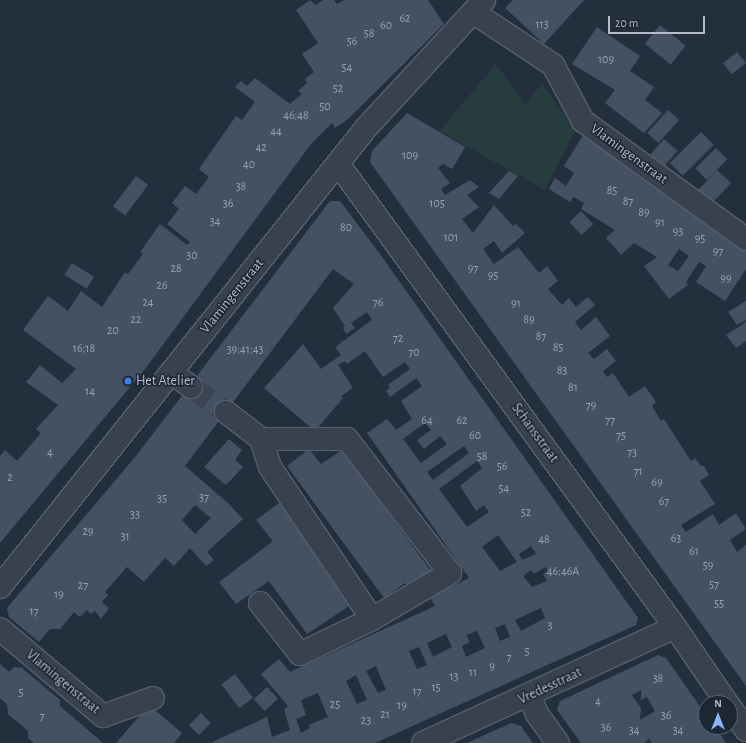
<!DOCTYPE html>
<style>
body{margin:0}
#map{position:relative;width:746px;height:743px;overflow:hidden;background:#242f3e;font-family:"Alegreya Sans",sans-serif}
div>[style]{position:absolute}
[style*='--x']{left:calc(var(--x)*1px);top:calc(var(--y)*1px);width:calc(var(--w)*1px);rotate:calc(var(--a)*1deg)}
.green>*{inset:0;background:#263c3f}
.building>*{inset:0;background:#455162;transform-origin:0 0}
.minor-tunnel>*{height:22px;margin-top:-11px;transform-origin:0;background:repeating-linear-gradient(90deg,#3a4453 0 22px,transparent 0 33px)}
.roads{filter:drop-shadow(1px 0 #565f6c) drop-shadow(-1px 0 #565f6c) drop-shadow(0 1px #565f6c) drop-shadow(0 -1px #565f6c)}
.minor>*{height:22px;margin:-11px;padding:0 11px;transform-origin:11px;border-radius:11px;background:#38414e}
.dots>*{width:11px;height:11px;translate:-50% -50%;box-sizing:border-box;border:2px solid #1d2633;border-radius:50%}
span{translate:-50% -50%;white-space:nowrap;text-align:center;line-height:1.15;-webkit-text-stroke:3px #1d2633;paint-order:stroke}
.number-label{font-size:12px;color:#98a1af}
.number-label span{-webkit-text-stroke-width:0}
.street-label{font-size:14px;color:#b4bcc9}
.poi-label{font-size:14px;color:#b4bcc9}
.left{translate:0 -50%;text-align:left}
.north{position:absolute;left:698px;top:695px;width:40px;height:40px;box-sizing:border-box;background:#1d2633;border:1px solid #59626f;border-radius:50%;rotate:0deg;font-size:11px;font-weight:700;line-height:16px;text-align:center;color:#b4bcc9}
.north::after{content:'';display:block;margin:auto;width:14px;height:18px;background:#8ab4f8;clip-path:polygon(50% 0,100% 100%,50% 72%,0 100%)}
.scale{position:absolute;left:608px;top:16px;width:97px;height:18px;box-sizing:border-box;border:2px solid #b4bcc9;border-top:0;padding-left:5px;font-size:12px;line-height:14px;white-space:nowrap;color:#b4bcc9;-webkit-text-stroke:3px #1d2633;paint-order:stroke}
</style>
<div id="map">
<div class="green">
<div style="clip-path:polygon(496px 64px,525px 104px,542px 84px,576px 129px,545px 190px,439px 131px)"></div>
</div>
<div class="building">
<div style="clip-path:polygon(310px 0,316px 5px,323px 0,334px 0,337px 4px,344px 0,428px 0,444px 24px,347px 120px,335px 128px,332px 123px,311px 144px,145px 369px,0 543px,0 456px,5px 450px,17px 461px,41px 433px,36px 429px,58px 405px,26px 382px,40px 365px,62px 383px,76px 369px,23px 330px,48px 296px,68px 311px,81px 291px,102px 307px,125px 272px,128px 274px,143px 254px,140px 252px,160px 224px,187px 245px,190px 242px,167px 224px,179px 209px,172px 203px,185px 186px,196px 194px,209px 177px,199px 169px,236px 116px,242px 120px,255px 102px,235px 87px,241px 81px,247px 86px,255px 78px,290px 104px,302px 94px,298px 91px,307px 83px,305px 79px,314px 72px,302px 54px,318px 43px,296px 10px)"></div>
<div style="clip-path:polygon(513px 0,584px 0,544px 44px,505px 8px)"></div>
<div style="left:660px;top:25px;width:33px;height:24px;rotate:39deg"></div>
<div style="clip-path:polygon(597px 27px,640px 56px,630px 71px,654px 87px,645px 100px,662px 113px,644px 133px,605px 103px,615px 90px,572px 64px)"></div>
<div style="left:737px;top:52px;width:14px;height:18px;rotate:51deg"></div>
<div style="left:668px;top:110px;width:15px;height:31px;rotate:42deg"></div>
<div style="clip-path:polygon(407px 113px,465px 147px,452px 169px,443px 164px,438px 168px,450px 183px,441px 189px,445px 195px,470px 180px,479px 187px,467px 195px,479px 207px,462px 219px,473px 233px,494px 205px,513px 226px,516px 224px,525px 233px,502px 253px,494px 241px,483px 249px,494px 264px,518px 247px,539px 273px,547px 266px,558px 281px,548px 289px,562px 305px,569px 298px,576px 307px,588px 297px,595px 305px,575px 322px,581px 330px,596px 317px,610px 336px,588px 353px,594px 359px,607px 349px,616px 361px,603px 371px,607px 377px,613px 373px,629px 397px,645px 386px,656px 402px,652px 406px,661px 421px,664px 419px,691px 461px,695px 458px,701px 466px,704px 466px,709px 475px,700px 481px,715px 504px,681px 525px,686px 532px,713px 514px,719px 525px,736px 513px,746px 529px,730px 540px,737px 552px,746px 545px,746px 686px,370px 162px,372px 151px)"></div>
<div style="clip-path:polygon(evenodd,585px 132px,746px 249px,746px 269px,725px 301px,696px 282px,706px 266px,699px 262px,686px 282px,688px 285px,669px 299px,644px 266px,657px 257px,634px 243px,621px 255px,606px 238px,615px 230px,581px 209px,584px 203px,574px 197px,570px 202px,549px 189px,555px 178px,566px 186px,574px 173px,564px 166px,585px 132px,679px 249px,689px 256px,678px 271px,668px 265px,679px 249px)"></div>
<div style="left:701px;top:132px;width:18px;height:44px;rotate:45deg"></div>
<div style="left:664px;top:139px;width:18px;height:24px;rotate:41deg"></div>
<div style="left:716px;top:148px;width:16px;height:29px;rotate:45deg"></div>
<div style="left:717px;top:170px;width:19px;height:30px;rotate:43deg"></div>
<div style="clip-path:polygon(509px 171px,518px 176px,499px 199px,489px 193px)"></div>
<div style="left:136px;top:176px;width:15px;height:38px;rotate:37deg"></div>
<div style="clip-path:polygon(evenodd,330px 201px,340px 201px,380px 254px,638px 618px,636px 625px,375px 743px,210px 743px,267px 717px,272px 737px,290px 730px,284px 709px,288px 706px,261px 674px,279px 659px,290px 672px,435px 606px,430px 597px,469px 578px,367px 433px,387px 419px,396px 430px,412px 419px,401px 401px,422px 386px,416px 378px,390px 397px,386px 391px,390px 388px,388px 385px,410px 369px,405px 362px,383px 377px,365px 351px,347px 364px,345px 361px,338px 365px,353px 388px,341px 396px,343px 398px,315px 431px,264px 388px,303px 344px,321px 369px,341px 355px,335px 347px,372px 320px,367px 312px,351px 323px,355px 328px,346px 334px,343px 328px,345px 326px,333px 308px,354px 284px,333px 269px,185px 466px,228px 503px,243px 519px,207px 552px,214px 560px,206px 566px,190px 548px,174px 566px,165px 558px,144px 582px,127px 567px,105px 592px,108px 595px,102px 602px,109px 608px,101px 619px,95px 611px,91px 614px,87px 610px,80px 617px,74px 612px,60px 629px,50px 629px,39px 642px,9px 617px,7px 608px,136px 456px,330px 201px,425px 423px,431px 430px,417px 440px,424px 449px,440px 436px,447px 444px,421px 463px,403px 439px,425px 423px,330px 201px,464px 446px,469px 453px,433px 480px,427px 472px,464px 446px,330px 201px,477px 461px,482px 468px,460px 486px,476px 511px,484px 505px,489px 512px,467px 527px,439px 489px,477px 461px,330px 201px,195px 505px,211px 518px,195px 534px,182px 520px,195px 505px,330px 201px,498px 535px,517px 562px,500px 571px,482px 547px,498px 535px,330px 201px,531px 546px,536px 554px,522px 560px,519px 554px,531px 546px,330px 201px,545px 567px,548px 570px,543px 574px,547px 581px,532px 587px,523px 576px,531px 570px,534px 574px,545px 567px,330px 201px,541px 608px,545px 618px,521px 631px,515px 620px,541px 608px,330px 201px,505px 624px,510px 637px,500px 641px,495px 628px,505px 624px,330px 201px,477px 631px,485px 648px,466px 657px,462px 646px,470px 642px,466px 635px,477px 631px,330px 201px,446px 634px,452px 647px,433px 657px,427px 643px,446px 634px,330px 201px,419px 647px,427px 665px,417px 669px,409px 651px,419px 647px,330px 201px,376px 666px,386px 690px,378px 693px,366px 671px,376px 666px,330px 201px,356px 675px,367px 700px,357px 704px,346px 681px,356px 675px,330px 201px,318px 693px,328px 717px,309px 725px,310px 728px,301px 733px,296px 719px,306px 715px,301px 700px,318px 693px)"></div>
<div style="left:581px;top:211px;width:18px;height:16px;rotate:47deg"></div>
<div style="left:72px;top:263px;width:26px;height:14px;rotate:32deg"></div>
<div style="clip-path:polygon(746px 301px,746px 320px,737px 325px,728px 312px)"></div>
<div style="clip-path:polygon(746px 322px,746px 341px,736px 348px,726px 335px)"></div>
<div style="clip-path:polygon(229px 439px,242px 450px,235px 460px,243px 467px,226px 485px,204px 467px)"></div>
<div style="clip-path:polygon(309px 449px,321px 464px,342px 450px,431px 571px,409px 587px,405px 583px,384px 598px,287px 466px)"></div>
<div style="clip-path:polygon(279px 503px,352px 604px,307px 634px,269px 581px,236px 604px,219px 582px,273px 541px,256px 520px)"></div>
<div style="clip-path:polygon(evenodd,658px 655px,666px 658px,706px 715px,706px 727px,715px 727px,726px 743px,652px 743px,649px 739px,644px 743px,581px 743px,557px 710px,560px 701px,658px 655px,641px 690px,641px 700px,647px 697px,655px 711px,640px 720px,641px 708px,632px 695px,641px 690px)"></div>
<div style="clip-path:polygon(0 664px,9px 672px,14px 667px,22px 668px,60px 700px,60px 706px,103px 743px,34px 743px,28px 738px,28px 731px,8px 714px,7px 704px,0 698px)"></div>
<div style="left:235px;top:674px;width:30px;height:17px;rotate:53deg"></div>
<div style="left:267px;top:687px;width:16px;height:18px;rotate:47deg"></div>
<div style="clip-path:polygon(149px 705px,182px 733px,174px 743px,116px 743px)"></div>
<div style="left:201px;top:713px;width:14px;height:17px;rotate:45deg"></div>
<div style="clip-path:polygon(511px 723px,521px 726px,533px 743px,467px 743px)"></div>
</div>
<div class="minor-tunnel">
<div style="--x:191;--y:387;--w:43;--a:35.5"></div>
</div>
<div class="roads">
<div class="minor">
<div style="--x:473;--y:12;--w:96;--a:33.5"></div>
<div style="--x:553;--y:65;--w:64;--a:61.8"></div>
<div style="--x:583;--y:121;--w:201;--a:35.9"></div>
<div style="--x:339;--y:165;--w:571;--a:53.97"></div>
<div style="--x:675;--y:627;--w:92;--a:55.6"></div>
<div style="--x:171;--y:372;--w:25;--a:37"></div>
<div style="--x:226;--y:412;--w:44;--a:37.6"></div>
<div style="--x:261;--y:439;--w:29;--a:72"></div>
<div style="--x:270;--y:467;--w:183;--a:56.1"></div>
<div style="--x:372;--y:619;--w:91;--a:-30.5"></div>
<div style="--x:450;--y:573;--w:169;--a:-127.5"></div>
<div style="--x:347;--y:439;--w:86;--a:180"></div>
<div style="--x:0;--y:587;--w:587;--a:-51.43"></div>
<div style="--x:366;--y:128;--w:174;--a:-47.3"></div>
<div style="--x:260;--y:603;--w:65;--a:51.9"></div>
<div style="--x:300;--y:654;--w:80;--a:-25.9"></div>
<div style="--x:0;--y:629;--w:135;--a:40.2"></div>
<div style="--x:103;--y:716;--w:53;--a:-19.8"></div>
<div style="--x:529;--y:695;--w:21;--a:67"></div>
<div style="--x:537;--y:714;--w:36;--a:54"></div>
<div style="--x:730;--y:707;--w:28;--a:55"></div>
<div style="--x:423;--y:743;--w:277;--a:-24.7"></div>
</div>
</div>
<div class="dots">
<div style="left:128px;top:381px;background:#3f7fe0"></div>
</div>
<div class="number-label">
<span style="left:405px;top:19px">62</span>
<span style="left:542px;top:25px">113</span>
<span style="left:386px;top:26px">60</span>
<span style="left:369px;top:34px">58</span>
<span style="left:352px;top:42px">56</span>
<span style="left:606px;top:60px">109</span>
<span style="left:347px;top:68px">54</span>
<span style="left:338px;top:89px">52</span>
<span style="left:325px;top:107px">50</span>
<span style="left:296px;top:116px">46;48</span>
<span style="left:276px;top:132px">44</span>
<span style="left:261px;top:148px">42</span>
<span style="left:410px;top:156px">109</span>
<span style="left:249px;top:165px">40</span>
<span style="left:241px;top:187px">38</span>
<span style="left:612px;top:191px">85</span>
<span style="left:628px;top:202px">87</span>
<span style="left:228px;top:204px">36</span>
<span style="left:437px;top:204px">105</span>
<span style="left:644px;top:213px">89</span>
<span style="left:215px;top:222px">34</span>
<span style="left:660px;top:223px">91</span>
<span style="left:346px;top:228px">80</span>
<span style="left:678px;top:232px">93</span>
<span style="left:451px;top:238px">101</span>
<span style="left:700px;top:239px">95</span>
<span style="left:718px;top:252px">97</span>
<span style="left:192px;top:256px">30</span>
<span style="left:176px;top:269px">28</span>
<span style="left:473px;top:269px">97</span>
<span style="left:493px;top:276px">95</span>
<span style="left:726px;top:279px">99</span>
<span style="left:162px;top:286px">26</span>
<span style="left:148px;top:303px">24</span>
<span style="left:378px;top:303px">76</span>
<span style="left:516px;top:304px">91</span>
<span style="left:136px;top:320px">22</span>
<span style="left:529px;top:320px">89</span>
<span style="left:113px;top:331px">20</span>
<span style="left:541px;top:337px">87</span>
<span style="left:398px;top:339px">72</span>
<span style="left:558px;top:348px">85</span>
<span style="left:84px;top:349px">16;18</span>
<span style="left:245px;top:350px">39;41;43</span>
<span style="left:414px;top:353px">70</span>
<span style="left:562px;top:371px">83</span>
<span style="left:573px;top:388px">81</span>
<span style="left:90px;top:392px">14</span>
<span style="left:591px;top:406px">79</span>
<span style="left:427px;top:421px">64</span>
<span style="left:462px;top:421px">62</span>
<span style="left:610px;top:421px">77</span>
<span style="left:475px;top:436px">60</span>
<span style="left:621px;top:436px">75</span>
<span style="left:50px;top:453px">4</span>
<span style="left:632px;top:453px">73</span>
<span style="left:482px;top:457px">58</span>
<span style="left:502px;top:467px">56</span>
<span style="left:638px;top:472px">71</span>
<span style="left:10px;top:478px">2</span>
<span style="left:657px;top:483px">69</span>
<span style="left:504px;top:489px">54</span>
<span style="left:204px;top:498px">37</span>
<span style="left:162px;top:499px">35</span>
<span style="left:664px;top:502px">67</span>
<span style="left:526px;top:513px">52</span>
<span style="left:135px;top:515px">33</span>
<span style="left:88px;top:532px">29</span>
<span style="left:125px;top:537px">31</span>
<span style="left:676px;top:539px">63</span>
<span style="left:544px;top:540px">48</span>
<span style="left:694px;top:552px">61</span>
<span style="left:708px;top:566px">59</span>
<span style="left:563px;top:572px">46;46A</span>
<span style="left:714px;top:585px">57</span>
<span style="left:83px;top:586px">27</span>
<span style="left:59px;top:595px">19</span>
<span style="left:719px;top:604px">55</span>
<span style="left:34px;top:612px">17</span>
<span style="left:550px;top:626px">3</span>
<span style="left:527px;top:652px">5</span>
<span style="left:509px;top:658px">7</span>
<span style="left:492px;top:667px">9</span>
<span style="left:473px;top:673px">11</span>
<span style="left:454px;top:677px">13</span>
<span style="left:658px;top:679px">38</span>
<span style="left:436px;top:688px">15</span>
<span style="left:417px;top:692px">17</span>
<span style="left:21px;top:693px">5</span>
<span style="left:598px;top:702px">4</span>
<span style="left:335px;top:705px">25</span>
<span style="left:402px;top:706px">19</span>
<span style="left:385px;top:715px">21</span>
<span style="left:666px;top:716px">36</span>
<span style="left:42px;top:717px">7</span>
<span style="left:366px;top:721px">23</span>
<span style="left:606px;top:728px">36</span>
<span style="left:634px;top:731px">34</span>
<span style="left:678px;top:731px">34</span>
</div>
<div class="street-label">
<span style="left:629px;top:154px;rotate:36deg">Vlamingenstraat</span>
<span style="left:232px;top:296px;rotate:-51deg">Vlamingenstraat</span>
<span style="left:535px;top:433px;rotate:54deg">Schansstraat</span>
<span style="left:63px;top:682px;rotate:40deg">Vlamingenstraat</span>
<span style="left:550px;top:686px;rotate:-25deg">Vredesstraat</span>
</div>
<div class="poi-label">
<span class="left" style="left:136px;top:381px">Het Atelier</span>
</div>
<div class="north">N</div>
<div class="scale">20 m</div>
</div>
